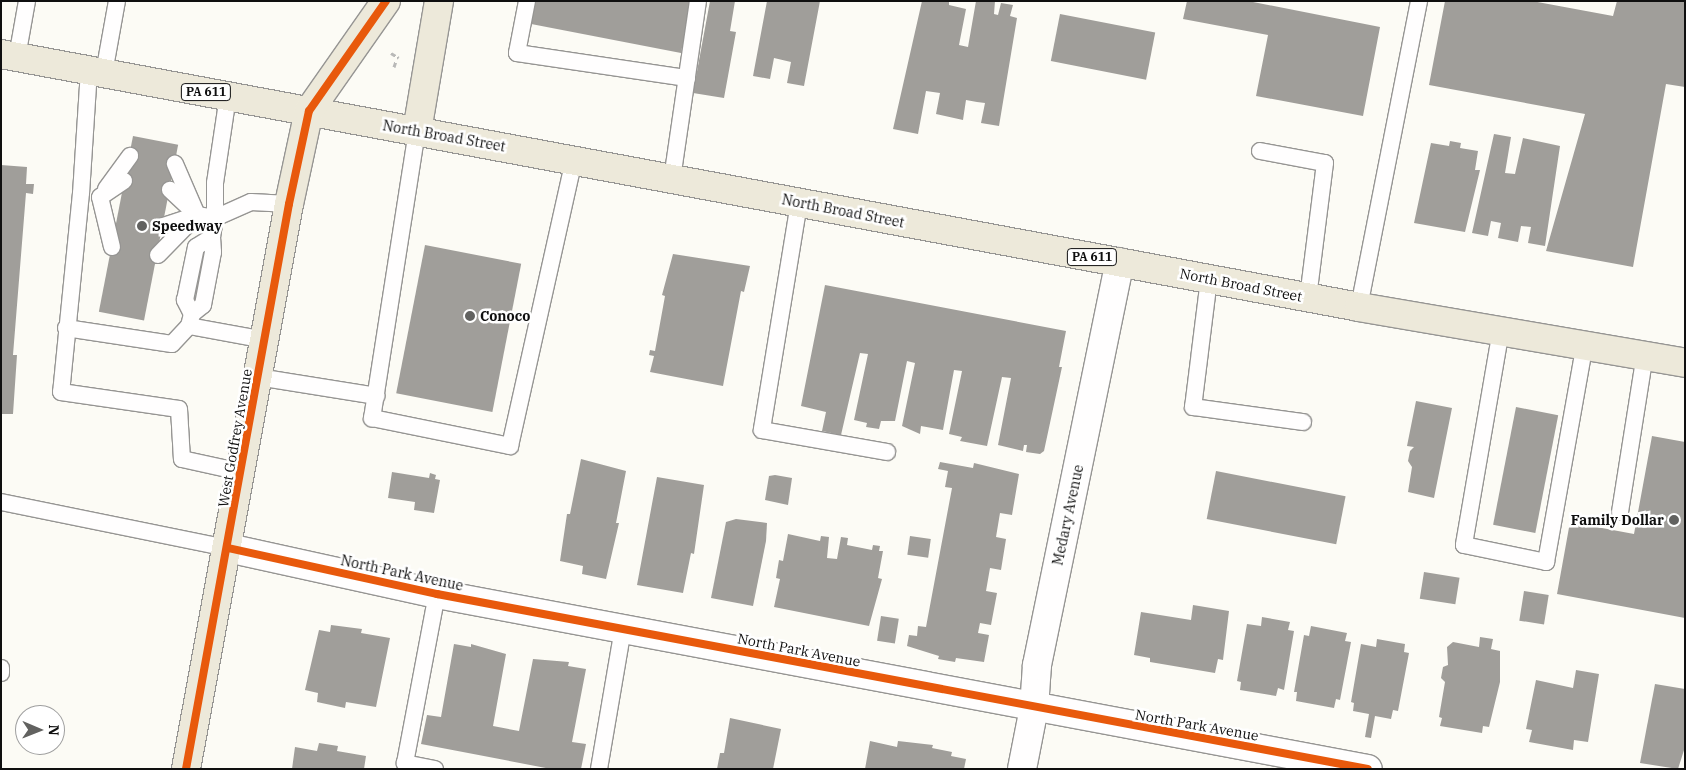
<!DOCTYPE html>
<html>
<head>
<meta charset="utf-8">
<style>
  body { margin:0 }
  #map { position:relative; width:1686px; height:770px; overflow:hidden; background:#fcfbf5; font-family:"IBM Plex Serif",serif }
  div>[style] { position:absolute }
  [style*='--x'] { left:calc(var(--x)*1px); top:calc(var(--y)*1px); width:calc(var(--w)*1px); rotate:calc(var(--a)*1deg) }
  .building>* { inset:0; background:#a09e9a; transform-origin:0 0 }
  .path>* { height:3px; margin-top:-1.5px; transform-origin:0; background:repeating-linear-gradient(90deg,#b9b9b8 0 5px,transparent 0 7.5px) }
  .roads { filter:drop-shadow(1px 0 #969593) drop-shadow(-1px 0 #969593) drop-shadow(0 1px #969593) drop-shadow(0 -1px #969593) }
  .lane>* { height:16px; margin:-8px; padding:0 8px; transform-origin:8px; border-radius:8px; background:#fffefe }
  .street>* { height:28px; margin:-14px; padding:0 14px; transform-origin:14px; border-radius:14px; background:#fffefe }
  .primary>* { height:28px; margin:-14px; padding:0 14px; transform-origin:14px; border-radius:14px; background:#ede9da }
  .cycleway>* { height:8px; margin:-4px; padding:0 4px; transform-origin:4px; border-radius:4px; background:#e8590c }
  .dots>* { width:14px; height:14px; translate:-50% -50%; box-sizing:border-box; border:2px solid #fff; border-radius:50% }
  span { translate:-50% -50%; white-space:nowrap; text-align:center; line-height:1.15; -webkit-text-stroke:5px #fff; paint-order:stroke }
  .shield-label span { padding:1px 4px; background:#fff; border:1px solid; border-radius:4px; -webkit-text-stroke-width:0 }
  .shield-label { font-size:12px; color:#0f0f0f; font-weight:700 }
  .street-label { font-size:14px; color:#0f0f0f }
  .poi-label { font-size:14px; color:#0f0f0f; font-weight:700 }
  .left { translate:0 -50%; text-align:left }
  .right { translate:-100% -50%; text-align:right }
  .frame { position:absolute; inset:0; border:2px solid #0f0f0f; pointer-events:none }
  .north { position:absolute; left:15px; top:705px; width:50px; height:50px; box-sizing:border-box; background:#fff; border:1px solid #9f9f9f; border-radius:50%; rotate:91deg; font-size:14px; font-weight:700; line-height:20px; text-align:center; color:#0f0f0f }
  .north::after { content:''; display:block; margin:auto; width:18px; height:22px; background:#626260; clip-path:polygon(50% 0,100% 100%,50% 72%,0 100%) }
</style>
</head>
<body>
<div id="map">
  <div class="building">
    <div style="clip-path:polygon(530px 1px,691px 1px,681px 53px,526px 23px)"></div>
    <div style="clip-path:polygon(710px 1px,735px 1px,730px 31px,736px 32px,724px 98px,693px 93px)"></div>
    <div style="clip-path:polygon(767px 1px,820px 1px,804px 86px,787px 83px,791px 62px,774px 58px,770px 79px,753px 76px)"></div>
    <div style="clip-path:polygon(922px 1px,949px 1px,949px 5px,966px 9px,959px 45px,968px 47px,976px 1px,995px 1px,994px 14px,998px 15px,1001px 3px,1013px 5px,1010px 16px,1017px 18px,999px 126px,981px 123px,985px 103px,977px 102px,966px 100px,963px 120px,936px 114px,940px 93px,926px 91px,918px 134px,893px 129px)"></div>
    <div style="clip-path:polygon(1187px 1px,1248px 1px,1380px 27px,1363px 116px,1256px 96px,1268px 35px,1183px 19px)"></div>
    <div style="clip-path:polygon(1445px 1px,1532px 1px,1613px 16px,1617px 1px,1685px 1px,1685px 87px,1666px 84px,1633px 267px,1546px 251px,1585px 114px,1429px 85px)"></div>
    <div style="left:1060px;top:14px;width:97px;height:48px;rotate:11deg"></div>
    <div style="clip-path:polygon(1494px 134px,1511px 137px,1505px 173px,1515px 174px,1523px 138px,1560px 146px,1545px 246px,1528px 243px,1531px 227px,1521px 226px,1518px 242px,1498px 238px,1501px 223px,1491px 221px,1488px 236px,1472px 233px)"></div>
    <div style="left:133px;top:136px;width:46px;height:179px;rotate:11deg"></div>
    <div style="clip-path:polygon(1450px 141px,1461px 143px,1460px 148px,1478px 151px,1475px 170px,1480px 170px,1465px 232px,1414px 223px,1431px 143px,1449px 146px)"></div>
    <div style="clip-path:polygon(1px 165px,27px 167px,26px 184px,34px 184px,33px 194px,26px 193px,13px 355px,17px 355px,13px 414px,1px 414px)"></div>
    <div style="left:425px;top:245px;width:98px;height:151px;rotate:11deg"></div>
    <div style="clip-path:polygon(673px 254px,750px 266px,744px 292px,741px 291px,723px 386px,650px 372px,654px 356px,649px 355px,650px 350px,655px 351px,665px 296px,662px 295px)"></div>
    <div style="clip-path:polygon(825px 285px,1066px 331px,1059px 367px,1062px 367px,1044px 451px,1040px 454px,1026px 452px,1027px 445px,1024px 445px,1023px 451px,998px 445px,1011px 378px,1002px 377px,987px 446px,960px 441px,962px 437px,949px 434px,962px 371px,954px 370px,943px 430px,921px 426px,920px 434px,902px 426px,915px 363px,907px 361px,895px 421px,881px 421px,879px 429px,866px 427px,867px 423px,854px 420px,868px 354px,860px 353px,841px 435px,822px 431px,826px 412px,801px 406px)"></div>
    <div style="clip-path:polygon(1416px 401px,1452px 408px,1434px 498px,1408px 492px,1412px 467px,1408px 461px,1410px 451px,1414px 447px,1407px 446px)"></div>
    <div style="left:1516px;top:407px;width:43px;height:120px;rotate:11deg"></div>
    <div style="clip-path:polygon(1652px 436px,1685px 442px,1685px 618px,1557px 594px,1570px 522px,1634px 534px)"></div>
    <div style="clip-path:polygon(581px 459px,626px 471px,616px 523px,619px 523px,606px 579px,582px 574px,583px 566px,560px 561px,567px 514px,570px 514px)"></div>
    <div style="clip-path:polygon(940px 462px,973px 468px,974px 463px,1019px 474px,1012px 515px,1000px 513px,996px 537px,1006px 539px,1001px 570px,990px 568px,986px 591px,997px 593px,991px 625px,980px 623px,978px 633px,989px 635px,984px 662px,956px 658px,955px 662px,938px 659px,939px 656px,907px 646px,909px 635px,917px 636px,918px 626px,926px 627px,952px 488px,945px 487px,948px 471px,938px 469px)"></div>
    <div style="left:1216px;top:471px;width:132px;height:49px;rotate:11deg"></div>
    <div style="clip-path:polygon(392px 472px,429px 478px,430px 473px,436px 475px,435px 479px,440px 480px,434px 513px,414px 510px,415px 502px,388px 498px)"></div>
    <div style="clip-path:polygon(775px 475px,792px 478px,788px 505px,765px 500px,769px 476px)"></div>
    <div style="clip-path:polygon(657px 477px,704px 485px,694px 554px,691px 553px,683px 593px,637px 585px)"></div>
    <div style="clip-path:polygon(736px 519px,767px 523px,766px 541px,753px 606px,711px 598px,726px 522px)"></div>
    <div style="clip-path:polygon(788px 534px,820px 541px,821px 536px,829px 537px,827px 558px,837px 559px,841px 537px,848px 538px,847px 545px,872px 550px,873px 545px,880px 546px,879px 551px,883px 551px,878px 578px,882px 579px,869px 626px,774px 607px,780px 579px,776px 578px,779px 560px,783px 561px)"></div>
    <div style="left:910px;top:536px;width:21px;height:19px;rotate:8deg"></div>
    <div style="left:1424px;top:572px;width:36px;height:27px;rotate:9deg"></div>
    <div style="left:1524px;top:591px;width:25px;height:30px;rotate:9deg"></div>
    <div style="clip-path:polygon(1193px 605px,1229px 611px,1223px 660px,1218px 659px,1215px 673px,1150px 662px,1150px 658px,1134px 655px,1141px 612px,1191px 620px)"></div>
    <div style="left:881px;top:616px;width:18px;height:25px;rotate:9deg"></div>
    <div style="clip-path:polygon(1262px 617px,1290px 622px,1288px 630px,1294px 631px,1284px 690px,1278px 688px,1276px 696px,1240px 690px,1241px 682px,1237px 681px,1247px 624px,1261px 626px)"></div>
    <div style="clip-path:polygon(331px 625px,362px 629px,361px 633px,390px 638px,376px 707px,346px 702px,345px 708px,317px 702px,318px 693px,305px 690px,319px 630px,330px 632px)"></div>
    <div style="clip-path:polygon(1311px 626px,1347px 633px,1345px 641px,1351px 642px,1340px 700px,1336px 699px,1334px 708px,1296px 701px,1297px 692px,1294px 692px,1304px 635px,1309px 636px)"></div>
    <div style="clip-path:polygon(1480px 637px,1493px 639px,1491px 649px,1500px 651px,1500px 682px,1489px 727px,1483px 726px,1482px 733px,1440px 726px,1442px 718px,1439px 717px,1445px 682px,1441px 678px,1443px 667px,1448px 665px,1447px 647px,1453px 642px,1479px 647px)"></div>
    <div style="clip-path:polygon(1377px 639px,1405px 644px,1404px 652px,1409px 653px,1398px 711px,1393px 710px,1391px 719px,1375px 716px,1371px 738px,1365px 737px,1369px 714px,1353px 711px,1354px 703px,1351px 702px,1361px 644px,1376px 647px)"></div>
    <div style="clip-path:polygon(454px 644px,471px 647px,471px 644px,506px 654px,493px 726px,519px 731px,533px 659px,569px 662px,568px 666px,586px 669px,572px 742px,586px 744px,581px 769px,551px 769px,421px 744px,427px 715px,441px 717px)"></div>
    <div style="clip-path:polygon(1576px 670px,1599px 674px,1588px 742px,1574px 740px,1573px 750px,1529px 742px,1532px 730px,1526px 729px,1536px 680px,1573px 688px)"></div>
    <div style="clip-path:polygon(1655px 684px,1685px 689px,1685px 747px,1678px 769px,1640px 763px)"></div>
    <div style="clip-path:polygon(730px 718px,781px 729px,773px 769px,717px 769px,720px 753px,724px 753px)"></div>
    <div style="clip-path:polygon(870px 741px,897px 747px,898px 741px,933px 745px,932px 748px,952px 752px,951px 756px,966px 759px,964px 769px,865px 769px)"></div>
    <div style="clip-path:polygon(319px 743px,338px 746px,337px 751px,366px 756px,364px 769px,292px 769px,295px 747px,317px 751px)"></div>
  </div>
  <div class="path">
    <div style="--x:391;--y:53;--w:9;--a:32"></div>
    <div style="--x:394;--y:67;--w:6;--a:-72"></div>
  </div>
  <div class="roads">
    <div class="lane">
      <div style="--x:527;--y:1;--w:53;--a:100.9"></div>
      <div style="--x:517;--y:53;--w:172;--a:8.4"></div>
      <div style="--x:17;--y:57;--w:57;--a:-79.9"></div>
      <div style="--x:89;--y:70;--w:123;--a:93.7"></div>
      <div style="--x:81;--y:193;--w:200;--a:95.7"></div>
      <div style="--x:61;--y:392;--w:119;--a:8.2"></div>
      <div style="--x:179;--y:409;--w:50;--a:86.6"></div>
      <div style="--x:182;--y:459;--w:60;--a:12.4"></div>
      <div style="--x:104;--y:73;--w:73;--a:-79.8"></div>
      <div style="--x:417;--y:131;--w:291;--a:98.9"></div>
      <div style="--x:372;--y:418;--w:141;--a:11.5"></div>
      <div style="--x:510;--y:446;--w:293;--a:-77.4"></div>
      <div style="--x:1260;--y:151;--w:66;--a:10.5"></div>
      <div style="--x:1325;--y:163;--w:136;--a:97.2"></div>
      <div style="--x:672;--y:179;--w:180;--a:-81.7"></div>
      <div style="--x:106;--y:189;--w:41;--a:-54"></div>
      <div style="--x:799;--y:203;--w:230;--a:99.3"></div>
      <div style="--x:762;--y:430;--w:127;--a:10"></div>
      <div style="--x:197;--y:215;--w:18;--a:9"></div>
      <div style="--x:215;--y:218;--w:35;--a:-90"></div>
      <div style="--x:215;--y:183;--w:88;--a:-81.5"></div>
      <div style="--x:163;--y:226;--w:36;--a:-18"></div>
      <div style="--x:197;--y:215;--w:37;--a:-137"></div>
      <div style="--x:212;--y:237;--w:15;--a:86"></div>
      <div style="--x:213;--y:252;--w:54;--a:100.7"></div>
      <div style="--x:203;--y:305;--w:14;--a:141"></div>
      <div style="--x:192;--y:314;--w:16;--a:-117"></div>
      <div style="--x:185;--y:300;--w:54;--a:-78.3"></div>
      <div style="--x:196;--y:247;--w:19;--a:-32"></div>
      <div style="--x:212;--y:237;--w:19;--a:-81"></div>
      <div style="--x:215;--y:218;--w:39;--a:-24"></div>
      <div style="--x:251;--y:202;--w:38;--a:3"></div>
      <div style="--x:112;--y:247;--w:51;--a:-103.5"></div>
      <div style="--x:100;--y:197;--w:29;--a:-34"></div>
      <div style="--x:158;--y:255;--w:56;--a:-45.7"></div>
      <div style="--x:197;--y:215;--w:56;--a:-113.3"></div>
      <div style="--x:1209;--y:279;--w:129;--a:97.1"></div>
      <div style="--x:1193;--y:407;--w:111;--a:7.8"></div>
      <div style="--x:1359;--y:307;--w:312;--a:-78.9"></div>
      <div style="--x:189;--y:326;--w:77;--a:10.4"></div>
      <div style="--x:66;--y:328;--w:107;--a:8.6"></div>
      <div style="--x:172;--y:344;--w:25;--a:-47"></div>
      <div style="--x:189;--y:326;--w:12;--a:-76"></div>
      <div style="--x:1501;--y:330;--w:218;--a:99.8"></div>
      <div style="--x:1464;--y:545;--w:84;--a:11.7"></div>
      <div style="--x:1546;--y:562;--w:221;--a:-79.9"></div>
      <div style="--x:258;--y:377;--w:120;--a:9.1"></div>
      <div style="--x:1;--y:502;--w:232;--a:11.5"></div>
      <div style="--x:1620;--y:512;--w:159;--a:-81"></div>
      <div style="--x:1;--y:668;--w:5;--a:90"></div>
      <div style="--x:435;--y:769;--w:31;--a:-169"></div>
      <div style="--x:405;--y:763;--w:172;--a:-79.3"></div>
      <div style="--x:599;--y:769;--w:142;--a:-80.3"></div>
    </div>
    <div class="street">
      <div style="--x:228;--y:548;--w:214;--a:12.4"></div>
      <div style="--x:437;--y:594;--w:947;--a:10.65"></div>
      <div style="--x:1022;--y:769;--w:62;--a:-78.9"></div>
      <div style="--x:1034;--y:708;--w:43;--a:-86"></div>
      <div style="--x:1037;--y:665;--w:411;--a:-78.4"></div>
    </div>
    <div class="primary">
      <div style="--x:1;--y:54;--w:1381;--a:10.55"></div>
      <div style="--x:1359;--y:307;--w:331;--a:9.7"></div>
      <div style="--x:417;--y:131;--w:132;--a:-80.4"></div>
      <div style="--x:186;--y:769;--w:574;--a:-79.67"></div>
      <div style="--x:289;--y:204;--w:95;--a:-77.9"></div>
      <div style="--x:309;--y:111;--w:134;--a:-55"></div>
    </div>
  </div>
  <div class="cycleway">
    <div style="--x:228;--y:548;--w:214;--a:12.4"></div>
    <div style="--x:437;--y:594;--w:947;--a:10.65"></div>
    <div style="--x:186;--y:769;--w:574;--a:-79.67"></div>
    <div style="--x:289;--y:204;--w:95;--a:-77.9"></div>
    <div style="--x:309;--y:111;--w:134;--a:-55"></div>
  </div>
  <div class="dots">
    <div style="left:142px;top:226px;background:#626260"></div>
    <div style="left:470px;top:316px;background:#626260"></div>
    <div style="left:1674px;top:520px;background:#626260"></div>
  </div>
  <div class="shield-label">
    <span style="left:206px;top:92px">PA 611</span>
    <span style="left:1092px;top:257px">PA 611</span>
  </div>
  <div class="street-label">
    <span style="left:444px;top:136px;rotate:10deg">North Broad Street</span>
    <span style="left:843px;top:211px;rotate:11deg">North Broad Street</span>
    <span style="left:1241px;top:285px;rotate:11deg">North Broad Street</span>
    <span style="left:235px;top:438px;rotate:-80deg">West Godfrey Avenue</span>
    <span style="left:1068px;top:515px;rotate:-78deg">Medary Avenue</span>
    <span style="left:402px;top:573px;rotate:12deg">North Park Avenue</span>
    <span style="left:799px;top:650px;rotate:11deg">North Park Avenue</span>
    <span style="left:1197px;top:725px;rotate:10deg">North Park Avenue</span>
  </div>
  <div class="poi-label">
    <span class="left" style="left:152px;top:226px">Speedway</span>
    <span class="left" style="left:480px;top:316px">Conoco</span>
    <span class="right" style="left:1664px;top:520px">Family Dollar</span>
  </div>
  <div class="frame"></div>
  <div class="north">N</div>
</div>
</body>
</html>
